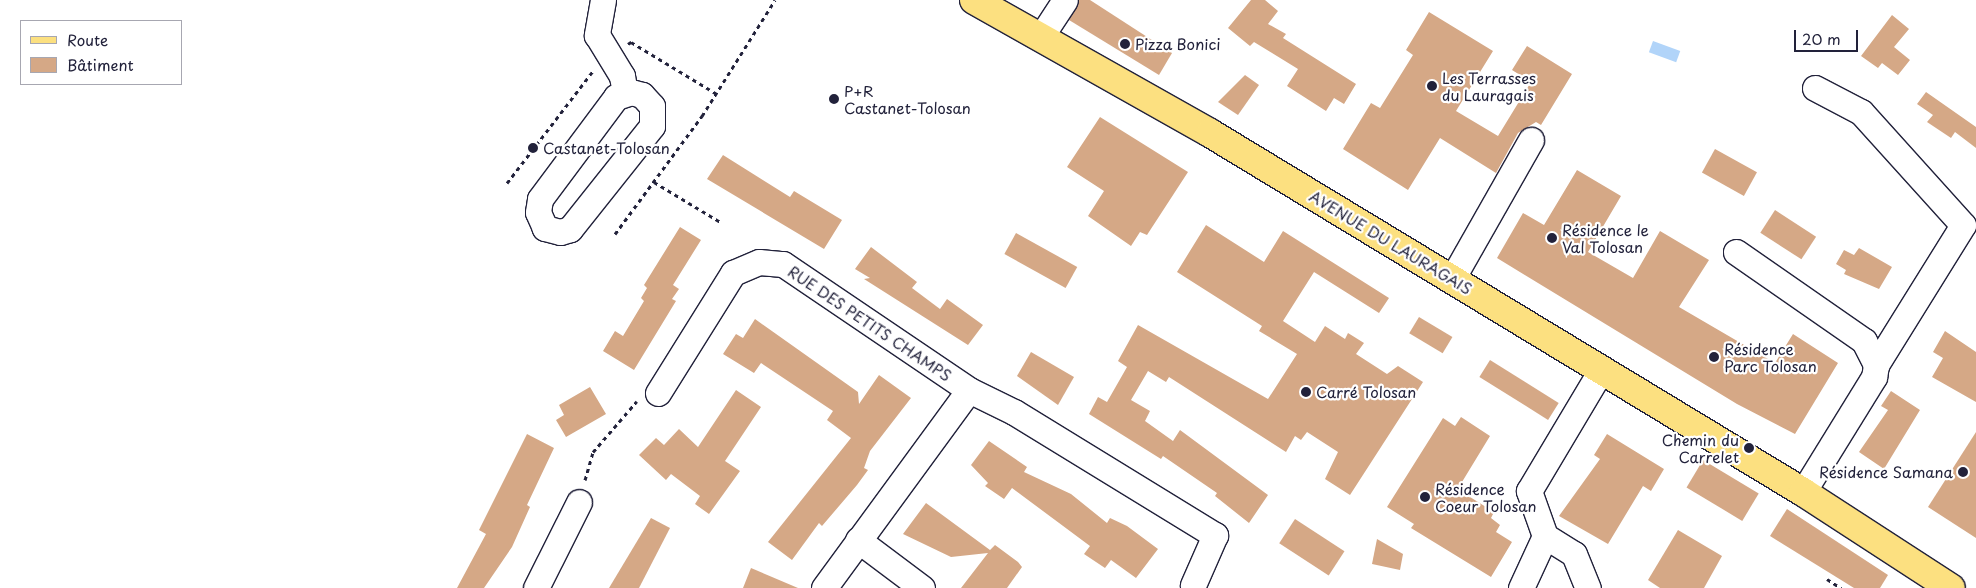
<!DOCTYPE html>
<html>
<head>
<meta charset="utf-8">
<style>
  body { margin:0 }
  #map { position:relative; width:1976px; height:588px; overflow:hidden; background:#fff; font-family:"Playpen Sans",sans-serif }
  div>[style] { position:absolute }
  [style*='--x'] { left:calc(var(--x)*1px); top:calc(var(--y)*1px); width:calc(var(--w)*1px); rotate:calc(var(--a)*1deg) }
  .water>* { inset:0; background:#b1d4f9; transform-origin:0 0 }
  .building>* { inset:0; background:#d5a886; transform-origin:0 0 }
  .path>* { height:3px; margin-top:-1.5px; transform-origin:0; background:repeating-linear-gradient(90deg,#22223b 0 4px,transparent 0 8px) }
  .roads { filter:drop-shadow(1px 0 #22223b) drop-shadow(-1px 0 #22223b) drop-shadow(0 1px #22223b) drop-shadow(0 -1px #22223b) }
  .minor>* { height:25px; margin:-12.5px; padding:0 12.5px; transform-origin:12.5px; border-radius:12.5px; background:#fff }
  .major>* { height:28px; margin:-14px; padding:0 14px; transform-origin:14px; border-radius:14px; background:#fce080 }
  .dots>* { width:14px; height:14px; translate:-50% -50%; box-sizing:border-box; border:2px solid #fff; border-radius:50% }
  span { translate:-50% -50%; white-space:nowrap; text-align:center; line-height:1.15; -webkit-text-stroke:4.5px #fff; paint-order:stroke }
  .poi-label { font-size:15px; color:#22223b }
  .left { translate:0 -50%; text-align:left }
  .right { translate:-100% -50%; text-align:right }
  .street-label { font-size:15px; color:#22223b }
  .legend { position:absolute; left:20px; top:20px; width:162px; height:65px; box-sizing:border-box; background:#fff; border:1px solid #a7a7b1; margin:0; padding:6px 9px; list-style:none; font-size:15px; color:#22223b }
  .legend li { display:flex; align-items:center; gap:10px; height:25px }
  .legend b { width:25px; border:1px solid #a7a7b1 }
  .scale { position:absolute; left:1794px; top:30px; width:64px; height:22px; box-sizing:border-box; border:2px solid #22223b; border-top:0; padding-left:6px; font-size:15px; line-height:18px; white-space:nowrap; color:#22223b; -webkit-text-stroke:4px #fff; paint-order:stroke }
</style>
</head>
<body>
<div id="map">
  <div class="water">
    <div style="left:1653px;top:41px;width:29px;height:12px;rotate:20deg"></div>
  </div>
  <div class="building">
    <div style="clip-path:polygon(1079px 0,1090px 0,1172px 53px,1159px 75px,1069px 20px)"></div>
    <div style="clip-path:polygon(1251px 0,1265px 0,1278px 11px,1268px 24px,1286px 34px,1283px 38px,1356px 84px,1344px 104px,1334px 98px,1326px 111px,1287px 86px,1298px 69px,1254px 42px,1250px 46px,1228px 28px)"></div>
    <div style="clip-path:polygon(1429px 12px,1493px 51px,1456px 111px,1498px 136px,1531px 82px,1512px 70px,1527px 46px,1572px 74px,1541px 125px,1536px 122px,1518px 133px,1496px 173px,1440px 138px,1408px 190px,1343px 149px,1371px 103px,1380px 108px,1413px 55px,1406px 50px)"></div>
    <div style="clip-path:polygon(1892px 15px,1909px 29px,1894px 47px,1910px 60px,1898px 75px,1882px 63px,1878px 68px,1861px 56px)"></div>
    <div style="clip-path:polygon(1245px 75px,1259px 85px,1238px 115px,1218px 102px)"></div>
    <div style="clip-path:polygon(1926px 92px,1976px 127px,1976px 148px,1955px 132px,1951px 138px,1927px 122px,1933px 115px,1917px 104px)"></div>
    <div style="clip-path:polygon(1100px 117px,1188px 172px,1147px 235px,1140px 232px,1131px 246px,1088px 216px,1104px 191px,1067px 167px)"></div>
    <div style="left:1715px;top:149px;width:48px;height:27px;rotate:29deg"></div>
    <div style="clip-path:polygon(723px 155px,790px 197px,794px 191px,842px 220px,824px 249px,707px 179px)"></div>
    <div style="clip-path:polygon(1577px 170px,1621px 196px,1588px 252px,1633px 278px,1660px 231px,1709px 260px,1679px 307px,1775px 363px,1793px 334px,1838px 363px,1795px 434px,1737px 404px,1497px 258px,1523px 213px,1544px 225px)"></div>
    <div style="left:1775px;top:210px;width:49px;height:27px;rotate:33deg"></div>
    <div style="clip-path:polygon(1206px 225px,1264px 262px,1283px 231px,1389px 298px,1379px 313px,1314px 272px,1283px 321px,1315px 342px,1325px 326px,1345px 339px,1348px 333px,1364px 343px,1356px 354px,1387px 374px,1398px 366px,1423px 382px,1350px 495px,1325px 479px,1338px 452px,1307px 432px,1301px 440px,1295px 436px,1286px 452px,1169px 377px,1166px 382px,1148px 371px,1131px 400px,1150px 411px,1145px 421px,1173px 441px,1180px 430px,1268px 495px,1249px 523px,1215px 496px,1217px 493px,1163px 456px,1161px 459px,1089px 414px,1098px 397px,1107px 402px,1127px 367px,1118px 361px,1138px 325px,1268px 399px,1297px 354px,1259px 331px,1262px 326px,1177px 272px)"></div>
    <div style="clip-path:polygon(680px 227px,701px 240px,673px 285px,679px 289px,672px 299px,676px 301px,634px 370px,603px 351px,615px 331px,623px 336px,644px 301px,641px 298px,647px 288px,644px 285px)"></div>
    <div style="left:1016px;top:233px;width:70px;height:24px;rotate:29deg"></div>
    <div style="clip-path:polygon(871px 247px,917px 282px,912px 288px,940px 309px,947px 299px,983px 325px,968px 345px,864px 279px,870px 278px,855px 269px)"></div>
    <div style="clip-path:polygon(1859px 248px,1892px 267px,1879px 289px,1844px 274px,1846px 270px,1836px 264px,1844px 250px,1854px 255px)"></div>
    <div style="left:1419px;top:317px;width:39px;height:19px;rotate:31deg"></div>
    <div style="clip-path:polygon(755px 319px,858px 392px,859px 404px,879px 375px,911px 398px,870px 451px,864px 468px,868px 470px,857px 485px,822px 526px,819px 523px,792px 560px,768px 542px,851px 438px,827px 420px,833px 411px,761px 363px,754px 373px,723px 354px,736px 334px,743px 338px)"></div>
    <div style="clip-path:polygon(1945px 331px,1976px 352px,1976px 402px,1932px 377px,1943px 358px,1933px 352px)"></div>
    <div style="clip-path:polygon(1031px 352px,1074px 377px,1058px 405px,1017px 376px)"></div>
    <div style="left:1490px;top:360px;width:81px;height:20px;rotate:32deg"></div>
    <div style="clip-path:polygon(590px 387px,606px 414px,566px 437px,556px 420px,564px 415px,559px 405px)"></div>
    <div style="clip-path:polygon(736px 390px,761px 407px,725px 461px,740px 471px,709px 514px,695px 504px,700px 496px,671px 474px,666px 480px,639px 455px,656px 438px,664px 445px,679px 429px,698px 447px)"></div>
    <div style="clip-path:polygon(1891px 391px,1920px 410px,1884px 469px,1859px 452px,1888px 410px,1881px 406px)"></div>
    <div style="clip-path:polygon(1461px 417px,1490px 436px,1462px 482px,1470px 497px,1494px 512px,1491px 518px,1500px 525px,1496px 532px,1512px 542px,1491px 577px,1411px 528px,1414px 524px,1387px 507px,1443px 418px,1455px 426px)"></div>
    <div style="clip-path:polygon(1976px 432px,1976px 538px,1928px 507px)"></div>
    <div style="clip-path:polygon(527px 434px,554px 448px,527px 505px,530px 507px,512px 547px,484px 588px,457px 588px,486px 534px,479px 530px)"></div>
    <div style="clip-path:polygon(1607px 434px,1664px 469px,1651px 491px,1643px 486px,1608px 544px,1559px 516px,1600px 459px,1594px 455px)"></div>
    <div style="clip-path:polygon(989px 441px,1027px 467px,1024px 472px,1071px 494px,1107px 523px,1110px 518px,1127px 526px,1158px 549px,1136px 578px,1111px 560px,1105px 568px,1084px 554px,1090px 546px,1012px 488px,1004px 499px,985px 486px,988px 483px,971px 465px)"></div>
    <div style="left:1703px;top:460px;width:65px;height:32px;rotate:31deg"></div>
    <div style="clip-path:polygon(926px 503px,990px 550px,995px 545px,1018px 562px,1022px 567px,1007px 588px,961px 588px,988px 553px,951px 557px,903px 534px)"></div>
    <div style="clip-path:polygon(1787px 509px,1888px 575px,1880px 588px,1854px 588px,1770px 536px)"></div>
    <div style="clip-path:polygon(651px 518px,670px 528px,639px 588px,609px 588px)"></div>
    <div style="left:1295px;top:519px;width:59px;height:29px;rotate:33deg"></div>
    <div style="clip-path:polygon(1678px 530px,1722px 556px,1704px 588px,1660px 588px,1648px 580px)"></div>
    <div style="clip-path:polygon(1377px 539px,1403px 554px,1400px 570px,1372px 564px)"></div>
    <div style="clip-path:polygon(751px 568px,798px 588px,743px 588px)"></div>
  </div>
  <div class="path">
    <div style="--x:628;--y:44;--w:4;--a:-34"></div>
    <div style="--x:631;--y:42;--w:100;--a:31.2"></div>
    <div style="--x:654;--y:182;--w:79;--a:31.1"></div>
    <div style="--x:507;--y:183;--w:141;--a:-52.5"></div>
    <div style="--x:615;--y:234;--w:147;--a:-53.6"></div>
    <div style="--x:702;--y:116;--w:137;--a:-57.8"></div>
    <div style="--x:585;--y:480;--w:29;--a:-74"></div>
    <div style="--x:593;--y:452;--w:67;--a:-49.2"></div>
    <div style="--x:1827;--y:579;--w:17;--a:33"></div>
  </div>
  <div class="roads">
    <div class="minor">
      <div style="--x:603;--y:0;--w:36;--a:100"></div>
      <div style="--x:597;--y:35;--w:48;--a:58.6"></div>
      <div style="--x:622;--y:76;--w:17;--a:80"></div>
      <div style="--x:1040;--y:38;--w:45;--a:-56.7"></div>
      <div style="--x:1815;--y:88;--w:52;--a:27.6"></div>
      <div style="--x:1861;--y:112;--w:152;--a:47.9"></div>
      <div style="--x:1963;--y:225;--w:165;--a:121.9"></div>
      <div style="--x:631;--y:92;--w:11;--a:15"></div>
      <div style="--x:642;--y:95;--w:15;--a:48"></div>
      <div style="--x:652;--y:106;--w:20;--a:90"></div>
      <div style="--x:652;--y:126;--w:132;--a:128.5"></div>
      <div style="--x:570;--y:229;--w:10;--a:163"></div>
      <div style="--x:560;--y:232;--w:16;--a:-165"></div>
      <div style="--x:545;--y:228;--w:17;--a:-114"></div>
      <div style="--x:538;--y:212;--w:13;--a:-81"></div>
      <div style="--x:540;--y:199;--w:127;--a:-53.3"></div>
      <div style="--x:616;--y:97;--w:16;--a:-18"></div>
      <div style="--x:1736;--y:252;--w:156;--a:34.8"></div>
      <div style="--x:1864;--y:341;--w:27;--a:63"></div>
      <div style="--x:1876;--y:365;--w:12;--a:99"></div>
      <div style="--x:1874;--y:377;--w:135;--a:121.7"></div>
      <div style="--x:1452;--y:279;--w:160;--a:-60.4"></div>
      <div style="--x:658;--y:393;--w:142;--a:-58"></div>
      <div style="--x:733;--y:273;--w:28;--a:-23"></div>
      <div style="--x:759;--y:262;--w:24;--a:5"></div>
      <div style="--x:783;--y:264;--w:225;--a:34.1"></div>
      <div style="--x:969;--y:390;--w:50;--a:26.1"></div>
      <div style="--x:1014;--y:412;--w:236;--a:31.5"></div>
      <div style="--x:1215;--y:535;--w:55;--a:113.7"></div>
      <div style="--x:1545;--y:536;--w:34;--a:32"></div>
      <div style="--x:1574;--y:554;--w:37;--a:68"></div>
      <div style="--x:858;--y:540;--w:80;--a:36.9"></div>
      <div style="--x:536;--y:588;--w:96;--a:-63.4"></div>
      <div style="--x:824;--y:588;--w:245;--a:-53.8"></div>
      <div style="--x:1521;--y:588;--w:57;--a:-65.2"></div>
      <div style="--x:1545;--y:536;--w:48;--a:-109.6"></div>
      <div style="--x:1529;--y:491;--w:141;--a:-59.2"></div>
    </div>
    <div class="major">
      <div style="--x:974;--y:0;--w:271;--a:29.4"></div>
      <div style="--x:1210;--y:133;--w:693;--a:31.19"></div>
      <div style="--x:1803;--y:492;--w:176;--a:33"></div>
    </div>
  </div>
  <div class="dots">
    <div style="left:1125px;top:44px;background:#22223b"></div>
    <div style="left:1432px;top:86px;background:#22223b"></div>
    <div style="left:834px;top:99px;background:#22223b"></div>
    <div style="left:533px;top:148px;background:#22223b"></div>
    <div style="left:1552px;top:238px;background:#22223b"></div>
    <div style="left:1714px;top:357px;background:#22223b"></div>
    <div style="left:1306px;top:392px;background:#22223b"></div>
    <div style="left:1749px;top:448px;background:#22223b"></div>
    <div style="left:1963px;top:472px;background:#22223b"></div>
    <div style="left:1425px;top:497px;background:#22223b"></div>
  </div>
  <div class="poi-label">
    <span class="left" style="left:1135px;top:44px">Pizza Bonici</span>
    <span class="left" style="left:1442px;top:86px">Les Terrasses<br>du Lauragais</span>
    <span class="left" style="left:844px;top:99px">P+R<br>Castanet-Tolosan</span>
    <span class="left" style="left:543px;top:148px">Castanet-Tolosan</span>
    <span class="left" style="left:1562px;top:238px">Résidence le<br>Val Tolosan</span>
    <span class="left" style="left:1724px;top:357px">Résidence<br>Parc Tolosan</span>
    <span class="left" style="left:1316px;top:392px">Carré Tolosan</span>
    <span class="right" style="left:1739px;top:448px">Chemin du<br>Carrelet</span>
    <span class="right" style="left:1953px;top:472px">Résidence Samana</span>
    <span class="left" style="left:1435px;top:497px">Résidence<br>Coeur Tolosan</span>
  </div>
  <div class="street-label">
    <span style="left:1391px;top:242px;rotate:31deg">AVENUE DU LAURAGAIS</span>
    <span style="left:870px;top:323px;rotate:34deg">RUE DES PETITS CHAMPS</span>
  </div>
  <ul class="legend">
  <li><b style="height:6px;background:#fce080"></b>Route</li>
  <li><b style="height:14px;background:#d5a886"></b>Bâtiment</li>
  </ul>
  <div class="scale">20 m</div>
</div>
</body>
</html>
